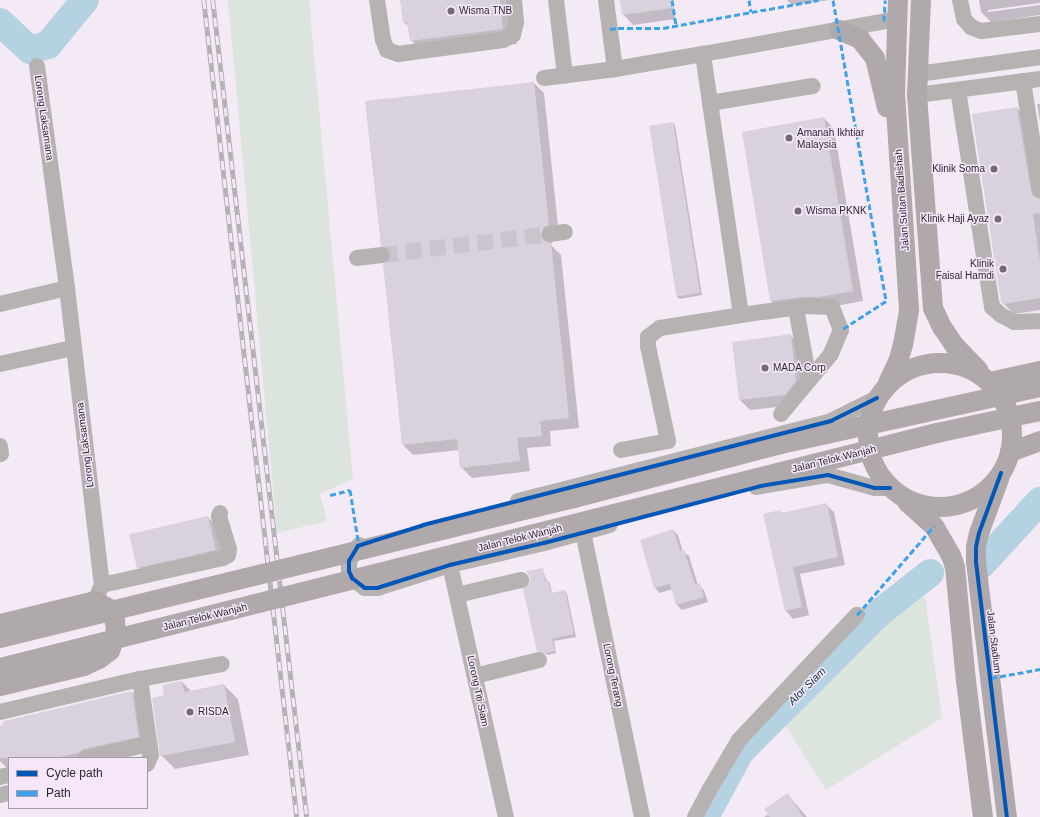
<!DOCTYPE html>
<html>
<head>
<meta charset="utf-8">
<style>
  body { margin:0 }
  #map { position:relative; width:1040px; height:817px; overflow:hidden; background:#f3eaf6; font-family:Helvetica,sans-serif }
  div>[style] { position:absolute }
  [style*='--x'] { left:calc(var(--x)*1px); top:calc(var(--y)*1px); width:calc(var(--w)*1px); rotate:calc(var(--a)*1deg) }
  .green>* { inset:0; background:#dbe4dd }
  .shadow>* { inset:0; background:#0003 }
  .river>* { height:28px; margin:-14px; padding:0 14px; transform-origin:14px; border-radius:14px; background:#b5d2e2 }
  .building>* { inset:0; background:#d9d2de; transform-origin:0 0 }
  .minor-tunnel>* { height:16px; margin-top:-8px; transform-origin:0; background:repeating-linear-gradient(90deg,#cbc3ce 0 16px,transparent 0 24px) }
  .minor>* { height:16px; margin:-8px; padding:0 8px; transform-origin:8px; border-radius:8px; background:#b6b2b2 }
  .major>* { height:20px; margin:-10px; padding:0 10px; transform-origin:10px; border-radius:10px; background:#afa9ab }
  .major>.ring { margin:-10px; padding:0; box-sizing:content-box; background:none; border:20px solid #afa9ab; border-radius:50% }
  .rail>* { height:4.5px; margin-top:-2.25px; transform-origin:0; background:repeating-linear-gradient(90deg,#f5e6fa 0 9px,#b2aeb2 0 18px); box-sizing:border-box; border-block:1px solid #b2aeb2 }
  .major-bridge>* { height:20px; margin:-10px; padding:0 10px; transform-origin:10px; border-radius:10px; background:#afa9ab }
  .quiet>* { height:3px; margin-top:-1.5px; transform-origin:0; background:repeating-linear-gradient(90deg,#3ea2eb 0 6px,transparent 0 9px) }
  .cycleway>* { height:4px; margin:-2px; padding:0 2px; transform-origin:2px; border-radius:2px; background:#0057b8 }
  .dots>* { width:11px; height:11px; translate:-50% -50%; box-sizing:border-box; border:2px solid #f5e6fa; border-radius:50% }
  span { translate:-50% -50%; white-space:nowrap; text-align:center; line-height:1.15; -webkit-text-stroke:3px #f5e6fa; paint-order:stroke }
  .poi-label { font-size:10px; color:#2c272e }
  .left { translate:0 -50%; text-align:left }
  .right { translate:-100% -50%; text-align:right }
  .street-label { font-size:10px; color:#2c272e }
  .water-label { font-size:11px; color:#0a3441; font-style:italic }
  .legend { position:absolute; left:8px; top:757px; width:140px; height:52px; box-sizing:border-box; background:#f5e6fa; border:1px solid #a59aa8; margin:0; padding:5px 7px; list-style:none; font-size:12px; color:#2c272e }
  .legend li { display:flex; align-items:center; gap:8px; height:20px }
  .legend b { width:20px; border:1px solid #a59aa8 }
</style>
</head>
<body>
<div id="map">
  <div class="green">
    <div style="clip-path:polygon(228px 0,309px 0,353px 479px,320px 494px,327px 521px,277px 533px)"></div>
    <div style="clip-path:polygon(925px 596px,942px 718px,826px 790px,782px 720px,864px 639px)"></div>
  </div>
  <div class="shadow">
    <div style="clip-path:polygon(401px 0,512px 0,517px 44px,426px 55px,411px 40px,409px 27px,404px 22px)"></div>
    <div style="clip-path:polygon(621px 0,673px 0,675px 19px,633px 25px,623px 14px)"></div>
    <div style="clip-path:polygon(787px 0,831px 0,792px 5px)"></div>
    <div style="clip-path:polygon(979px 0,1040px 0,1040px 3px,988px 10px,988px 12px,1040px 5px,1040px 15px,991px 22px,981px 12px)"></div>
    <div style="clip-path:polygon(534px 83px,544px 93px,559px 235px,554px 237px,551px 245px,561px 255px,579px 428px,550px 431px,551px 446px,527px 448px,530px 471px,472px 478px,461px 467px,459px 450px,413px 455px,402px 444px,389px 263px,392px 255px,382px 245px)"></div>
    <div style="clip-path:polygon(1037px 104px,1040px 104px,1040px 122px)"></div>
    <div style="clip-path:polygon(1017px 108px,1027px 118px,1040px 199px,1040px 310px,1014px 314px,1002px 302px)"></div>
    <div style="clip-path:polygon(824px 118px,834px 129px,863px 301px,830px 307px,782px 311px,771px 301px)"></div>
    <div style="clip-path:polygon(673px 123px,675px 125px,702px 295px,680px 299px,677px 297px)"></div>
    <div style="clip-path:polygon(790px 335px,801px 346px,806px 391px,795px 405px,750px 410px,740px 400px,733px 343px)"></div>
    <div style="clip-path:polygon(826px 505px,834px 512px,845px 565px,800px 574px,809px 615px,793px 619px,786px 611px,780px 511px,783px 514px)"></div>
    <div style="clip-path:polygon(208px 517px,215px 525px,223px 557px,146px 575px,138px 567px,131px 535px)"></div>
    <div style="clip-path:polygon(673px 530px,678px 535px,683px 552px,689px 556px,698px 585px,704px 590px,708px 602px,682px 610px,677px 605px,673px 589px,660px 593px,655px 588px,641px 540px)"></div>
    <div style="clip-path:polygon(542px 569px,547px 581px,550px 583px,552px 594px,565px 591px,567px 594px,576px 637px,554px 641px,556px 653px,548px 655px,538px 650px)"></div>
    <div style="clip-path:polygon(182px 682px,191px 691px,224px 685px,238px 699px,249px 755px,175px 769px,161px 755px,165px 696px)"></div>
    <div style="clip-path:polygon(132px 692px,140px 699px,146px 744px,90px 758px,9px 758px,9px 770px,0 761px,0 729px)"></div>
    <div style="clip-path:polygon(787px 794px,807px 817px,764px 817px,769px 814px)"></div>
  </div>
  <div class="river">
    <div style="--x:0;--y:22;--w:41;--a:43"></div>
    <div style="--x:30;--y:50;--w:19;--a:-16"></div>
    <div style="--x:48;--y:45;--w:58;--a:-50.6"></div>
    <div style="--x:982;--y:564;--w:86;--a:-47.4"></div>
    <div style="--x:705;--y:817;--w:74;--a:-61.7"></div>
    <div style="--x:740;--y:752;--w:197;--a:-45"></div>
    <div style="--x:879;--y:613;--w:65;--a:-38.1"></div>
  </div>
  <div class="building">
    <div style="clip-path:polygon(400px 0,500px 0,503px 29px,410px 41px,407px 22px,403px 23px)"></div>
    <div style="clip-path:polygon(620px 0,672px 0,673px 8px,622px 15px)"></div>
    <div style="clip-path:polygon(534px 82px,549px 225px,544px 227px,541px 235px,543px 240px,551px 243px,569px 418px,540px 421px,542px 436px,517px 438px,520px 461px,460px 468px,457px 439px,402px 445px,383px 264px,388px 262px,391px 254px,389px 249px,381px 246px,365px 101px)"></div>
    <div style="clip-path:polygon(1017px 107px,1031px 191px,1033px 196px,1040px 199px,1040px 213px,1033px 214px,1040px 262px,1040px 298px,1003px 304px,1001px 302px,972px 114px)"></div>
    <div style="clip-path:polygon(824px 117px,853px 291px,819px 297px,804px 297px,770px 301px,742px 132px)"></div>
    <div style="left:673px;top:122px;width:173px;height:24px;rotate:81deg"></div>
    <div style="clip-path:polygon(791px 334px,796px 381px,785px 395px,739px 400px,732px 342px)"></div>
    <div style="clip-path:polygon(827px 503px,838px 557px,793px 567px,802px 607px,785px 611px,763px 514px,780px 510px,781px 513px)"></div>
    <div style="left:208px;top:516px;width:35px;height:81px;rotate:77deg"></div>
    <div style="clip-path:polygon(673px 529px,680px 551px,684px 550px,695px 585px,700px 583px,704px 597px,676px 605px,670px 584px,654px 588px,640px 540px)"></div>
    <div style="clip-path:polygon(543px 568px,545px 581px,548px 580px,551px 593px,565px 590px,574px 634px,552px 639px,555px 651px,545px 653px,537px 651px,523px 589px,530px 582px,530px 577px,526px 571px)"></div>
    <div style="clip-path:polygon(182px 681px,184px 692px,224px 684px,235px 742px,160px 756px,152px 698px,164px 695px,162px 685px)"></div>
    <div style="clip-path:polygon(132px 691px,139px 737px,84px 749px,78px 753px,55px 758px,0 758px,0 727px,4px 721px)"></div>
    <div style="clip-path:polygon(788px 793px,803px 817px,770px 817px,764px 809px)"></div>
  </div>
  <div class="minor-tunnel">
    <div style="--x:382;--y:255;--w:169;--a:-7.1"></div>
  </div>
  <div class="minor">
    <div style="--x:377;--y:0;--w:40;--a:81.5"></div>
    <div style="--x:383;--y:40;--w:11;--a:68"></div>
    <div style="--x:387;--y:50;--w:12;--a:20"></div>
    <div style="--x:398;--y:54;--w:106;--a:-7.6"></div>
    <div style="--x:503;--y:40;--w:11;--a:-27"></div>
    <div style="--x:513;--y:35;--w:13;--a:-77"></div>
    <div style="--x:516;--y:22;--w:22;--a:-95"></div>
    <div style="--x:556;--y:0;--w:76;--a:83.2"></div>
    <div style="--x:606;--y:0;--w:70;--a:82.6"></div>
    <div style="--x:960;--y:0;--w:19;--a:78"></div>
    <div style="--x:964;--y:19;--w:11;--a:49"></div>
    <div style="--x:971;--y:27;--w:11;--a:22"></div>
    <div style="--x:981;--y:31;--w:59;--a:-6.8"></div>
    <div style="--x:37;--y:66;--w:224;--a:82.3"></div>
    <div style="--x:67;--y:288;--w:299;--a:83.3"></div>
    <div style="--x:102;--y:585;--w:17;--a:114"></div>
    <div style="--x:918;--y:74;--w:123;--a:-7.9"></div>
    <div style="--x:544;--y:78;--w:72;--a:-7.2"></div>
    <div style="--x:615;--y:69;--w:89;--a:-9.7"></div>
    <div style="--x:703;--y:54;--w:197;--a:-10.2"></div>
    <div style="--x:1023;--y:81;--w:110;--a:81.1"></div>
    <div style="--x:958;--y:90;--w:220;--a:81.1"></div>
    <div style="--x:992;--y:307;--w:12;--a:42"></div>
    <div style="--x:1001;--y:315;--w:15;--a:28"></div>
    <div style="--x:1014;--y:322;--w:26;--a:-2"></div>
    <div style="--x:917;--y:95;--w:124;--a:-7.4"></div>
    <div style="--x:710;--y:103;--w:104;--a:-9.4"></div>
    <div style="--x:550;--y:234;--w:15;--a:-8"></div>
    <div style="--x:357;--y:258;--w:25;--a:-7"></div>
    <div style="--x:0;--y:304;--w:69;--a:-13.4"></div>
    <div style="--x:796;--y:308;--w:73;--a:79.8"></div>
    <div style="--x:741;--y:315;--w:65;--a:-8"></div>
    <div style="--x:805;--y:306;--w:27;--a:2"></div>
    <div style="--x:832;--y:307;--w:25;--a:69"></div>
    <div style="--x:841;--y:330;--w:26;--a:113"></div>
    <div style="--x:831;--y:354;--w:78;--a:129.8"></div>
    <div style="--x:0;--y:364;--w:75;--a:-12.4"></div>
    <div style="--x:0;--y:446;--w:8;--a:83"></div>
    <div style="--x:621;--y:450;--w:48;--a:-10.8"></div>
    <div style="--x:668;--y:441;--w:97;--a:-101.9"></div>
    <div style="--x:648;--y:346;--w:9;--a:-90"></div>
    <div style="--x:648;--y:337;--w:15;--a:-37"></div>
    <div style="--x:660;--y:328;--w:82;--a:-9.1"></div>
    <div style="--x:741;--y:315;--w:264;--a:-98.3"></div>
    <div style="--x:756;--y:487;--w:73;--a:-9.5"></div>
    <div style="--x:828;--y:475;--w:49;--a:15.5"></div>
    <div style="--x:875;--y:488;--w:15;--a:0"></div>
    <div style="--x:518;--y:501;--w:323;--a:-14.3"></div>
    <div style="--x:831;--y:421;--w:51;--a:-26.6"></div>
    <div style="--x:583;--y:532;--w:291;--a:78.3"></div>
    <div style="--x:359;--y:545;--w:19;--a:122"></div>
    <div style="--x:349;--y:561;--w:10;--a:90"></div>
    <div style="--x:349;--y:571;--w:8;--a:67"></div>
    <div style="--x:352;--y:578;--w:16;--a:38"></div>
    <div style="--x:365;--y:588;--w:12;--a:0"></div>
    <div style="--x:377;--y:588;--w:77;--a:-17.5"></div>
    <div style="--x:450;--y:565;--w:97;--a:-13.2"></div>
    <div style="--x:544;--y:543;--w:68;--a:-15.3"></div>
    <div style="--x:450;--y:565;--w:258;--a:77.5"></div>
    <div style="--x:102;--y:585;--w:124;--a:-12.6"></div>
    <div style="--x:223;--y:558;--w:6;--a:-31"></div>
    <div style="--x:228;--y:555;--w:6;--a:-81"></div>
    <div style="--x:229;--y:549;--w:34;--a:-107"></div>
    <div style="--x:219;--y:516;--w:3;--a:-72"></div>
    <div style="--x:457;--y:595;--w:66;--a:-13.2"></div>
    <div style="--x:475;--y:676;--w:66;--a:-14"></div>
    <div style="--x:140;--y:679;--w:77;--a:81.8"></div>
    <div style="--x:151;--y:755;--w:10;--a:114"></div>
    <div style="--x:0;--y:712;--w:144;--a:-13.3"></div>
    <div style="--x:140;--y:679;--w:83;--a:-10.4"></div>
    <div style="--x:86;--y:758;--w:65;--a:-12.5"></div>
    <div style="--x:0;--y:777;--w:9;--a:-13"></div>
    <div style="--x:0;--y:795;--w:9;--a:-13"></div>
    <div style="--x:695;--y:817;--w:32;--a:-62"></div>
    <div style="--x:710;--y:789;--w:57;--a:-59.4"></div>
    <div style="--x:739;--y:740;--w:172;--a:-46.7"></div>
  </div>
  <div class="major">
    <div style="--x:921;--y:0;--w:95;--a:92.4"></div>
    <div style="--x:917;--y:95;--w:214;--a:85.7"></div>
    <div style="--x:933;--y:308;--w:21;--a:65"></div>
    <div style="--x:942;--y:327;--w:22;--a:56"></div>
    <div style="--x:954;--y:345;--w:35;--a:46"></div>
    <div style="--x:839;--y:30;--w:23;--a:23"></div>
    <div style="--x:860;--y:39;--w:24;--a:52"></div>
    <div style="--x:875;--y:58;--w:51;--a:76.5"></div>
    <div class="ring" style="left:868px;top:363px;width:124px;height:124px"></div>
    <div style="--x:990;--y:382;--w:51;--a:-12.4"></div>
    <div style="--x:888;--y:383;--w:23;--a:-65"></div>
    <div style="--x:898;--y:362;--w:18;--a:-74"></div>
    <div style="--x:903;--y:345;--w:36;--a:-80"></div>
    <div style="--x:909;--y:310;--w:217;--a:-93.7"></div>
    <div style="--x:895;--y:93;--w:93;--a:-88.2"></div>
    <div style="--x:1010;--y:452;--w:32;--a:-20"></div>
    <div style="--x:999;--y:479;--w:58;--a:110.3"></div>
    <div style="--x:979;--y:533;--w:14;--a:102"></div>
    <div style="--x:976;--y:547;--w:15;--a:90"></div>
    <div style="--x:976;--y:562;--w:257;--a:83.1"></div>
    <div style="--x:907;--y:502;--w:36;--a:42"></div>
    <div style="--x:934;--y:526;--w:34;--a:60"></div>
    <div style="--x:951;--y:555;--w:13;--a:72"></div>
    <div style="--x:955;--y:567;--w:115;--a:84.5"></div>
    <div style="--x:966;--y:681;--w:137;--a:82.9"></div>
    <div style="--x:0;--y:624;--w:98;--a:-13.6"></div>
    <div style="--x:95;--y:601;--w:15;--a:28"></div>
    <div style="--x:108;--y:608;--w:15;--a:62"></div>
    <div style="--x:115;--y:621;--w:14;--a:86"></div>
    <div style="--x:116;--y:635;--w:17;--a:111"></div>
    <div style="--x:110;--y:651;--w:14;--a:144"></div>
    <div style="--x:99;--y:659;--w:17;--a:155"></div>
    <div style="--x:84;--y:666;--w:86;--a:166.6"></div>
  </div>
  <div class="rail">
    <div style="--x:204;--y:0;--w:822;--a:83.51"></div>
    <div style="--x:213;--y:0;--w:822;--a:83.44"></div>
  </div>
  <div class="major-bridge">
    <div style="--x:0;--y:638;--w:591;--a:-13.71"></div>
    <div style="--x:574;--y:498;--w:214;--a:-14.6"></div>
    <div style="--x:781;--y:444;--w:265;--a:-12.4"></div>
    <div style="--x:0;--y:668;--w:966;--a:-14.08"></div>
    <div style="--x:937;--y:433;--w:105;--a:-12.1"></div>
  </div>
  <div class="quiet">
    <div style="--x:672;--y:0;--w:25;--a:81"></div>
    <div style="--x:749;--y:0;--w:12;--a:81"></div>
    <div style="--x:833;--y:0;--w:306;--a:80"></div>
    <div style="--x:886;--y:301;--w:54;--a:147.2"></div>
    <div style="--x:884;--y:21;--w:21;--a:-87"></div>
    <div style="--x:610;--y:29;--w:8;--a:-7"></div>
    <div style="--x:618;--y:28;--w:45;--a:0"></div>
    <div style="--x:663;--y:28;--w:158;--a:-10.2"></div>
    <div style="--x:330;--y:495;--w:21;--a:-14"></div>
    <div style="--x:350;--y:490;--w:57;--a:80.9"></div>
    <div style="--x:857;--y:615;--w:118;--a:-49.1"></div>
    <div style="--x:991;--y:678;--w:50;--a:-10.4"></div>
  </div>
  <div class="cycleway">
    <div style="--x:877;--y:398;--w:51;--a:153.4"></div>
    <div style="--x:831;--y:421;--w:420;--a:165.7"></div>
    <div style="--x:424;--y:525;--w:57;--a:162.5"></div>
    <div style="--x:370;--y:542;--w:13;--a:162"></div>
    <div style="--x:358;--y:546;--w:17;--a:121"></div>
    <div style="--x:349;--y:561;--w:10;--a:90"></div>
    <div style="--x:349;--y:571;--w:8;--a:67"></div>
    <div style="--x:352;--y:578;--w:16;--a:38"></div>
    <div style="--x:365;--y:588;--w:12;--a:0"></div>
    <div style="--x:377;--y:588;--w:77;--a:-17.5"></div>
    <div style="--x:450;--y:565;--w:97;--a:-13.2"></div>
    <div style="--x:544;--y:543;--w:224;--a:-14.7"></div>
    <div style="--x:761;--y:486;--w:68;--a:-9.3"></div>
    <div style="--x:828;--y:475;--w:49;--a:15.5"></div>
    <div style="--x:875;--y:488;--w:15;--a:0"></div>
    <div style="--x:1001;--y:473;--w:64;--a:110.1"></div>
    <div style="--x:979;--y:533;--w:14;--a:102"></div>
    <div style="--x:976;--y:547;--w:15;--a:90"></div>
    <div style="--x:976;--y:562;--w:257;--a:83.1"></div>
  </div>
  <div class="dots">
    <div style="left:451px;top:11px;background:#726b74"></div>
    <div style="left:789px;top:138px;background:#726b74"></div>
    <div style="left:994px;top:169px;background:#726b74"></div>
    <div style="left:798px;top:211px;background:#726b74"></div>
    <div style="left:998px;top:219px;background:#726b74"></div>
    <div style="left:1003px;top:269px;background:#726b74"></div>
    <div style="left:765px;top:368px;background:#726b74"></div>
    <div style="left:190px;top:712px;background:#726b74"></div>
  </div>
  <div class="poi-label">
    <span class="left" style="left:459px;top:11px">Wisma TNB</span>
    <span class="left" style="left:797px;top:138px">Amanah Ikhtiar<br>Malaysia</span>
    <span class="right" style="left:985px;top:169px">Klinik Soma</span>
    <span class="left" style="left:806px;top:211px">Wisma PKNK</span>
    <span class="right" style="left:989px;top:219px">Klinik Haji Ayaz</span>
    <span class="right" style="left:994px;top:269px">Klinik<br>Faisal Hamdi</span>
    <span class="left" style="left:773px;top:368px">MADA Corp</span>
    <span class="left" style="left:198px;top:712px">RISDA</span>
  </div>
  <div class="street-label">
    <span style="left:44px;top:118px;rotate:82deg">Lorong Laksamana</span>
    <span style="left:902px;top:200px;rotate:-94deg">Jalan Sultan Badlishah</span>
    <span style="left:85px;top:445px;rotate:-97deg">Lorong Laksamana</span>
    <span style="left:834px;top:459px;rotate:-14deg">Jalan Telok Wanjah</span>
    <span style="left:520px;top:538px;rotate:-14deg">Jalan Telok Wanjah</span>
    <span style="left:205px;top:617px;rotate:-14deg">Jalan Telok Wanjah</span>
    <span style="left:994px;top:642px;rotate:83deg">Jalan Stadium</span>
    <span style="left:613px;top:675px;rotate:78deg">Lorong Terang</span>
    <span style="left:478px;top:691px;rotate:78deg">Lorong Titi Siam</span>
  </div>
  <div class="water-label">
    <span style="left:807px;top:686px;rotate:-45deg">Alor Siam</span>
  </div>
  <ul class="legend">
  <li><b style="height:5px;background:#0057b8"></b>Cycle path</li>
  <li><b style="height:5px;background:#3ea2eb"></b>Path</li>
  </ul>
</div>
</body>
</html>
